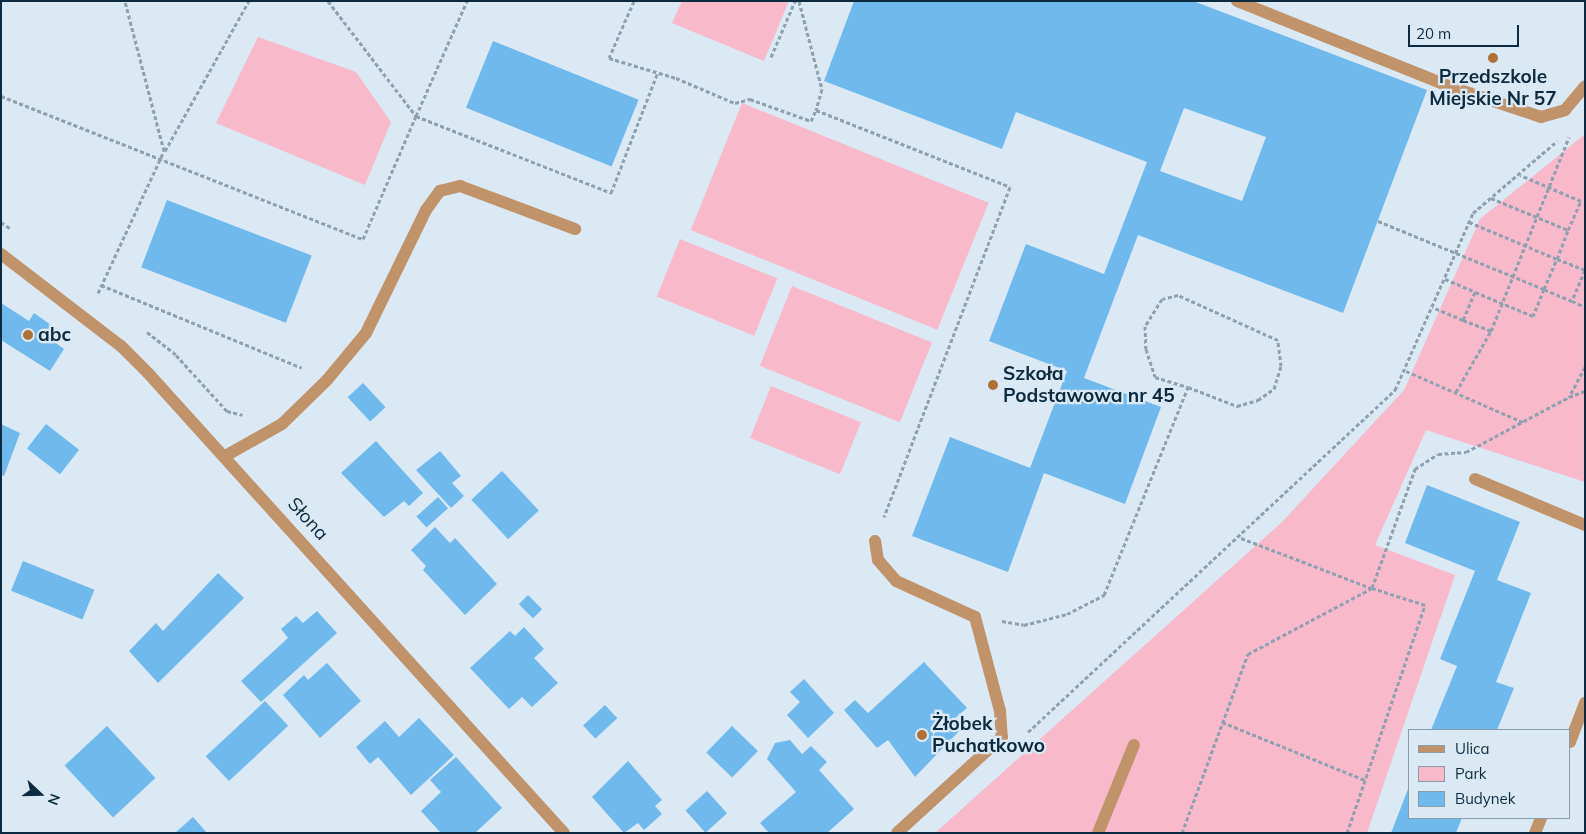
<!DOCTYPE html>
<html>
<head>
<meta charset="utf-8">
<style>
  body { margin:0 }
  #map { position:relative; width:1586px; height:834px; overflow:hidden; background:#dbe9f4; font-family:Mulish,sans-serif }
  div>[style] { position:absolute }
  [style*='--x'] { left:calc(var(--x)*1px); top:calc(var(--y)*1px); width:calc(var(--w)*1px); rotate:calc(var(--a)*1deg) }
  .green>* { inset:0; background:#f8b9ca; transform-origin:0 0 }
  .building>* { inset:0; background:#70b9ed; transform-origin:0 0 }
  .path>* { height:3px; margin-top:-1.5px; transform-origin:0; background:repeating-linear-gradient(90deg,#8da1b0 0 4px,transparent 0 6.5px) }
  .lane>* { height:12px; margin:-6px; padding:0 6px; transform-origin:6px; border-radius:6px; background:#c1936b }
  .street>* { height:12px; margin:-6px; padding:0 6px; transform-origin:6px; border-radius:6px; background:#c1936b }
  .dots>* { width:14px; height:14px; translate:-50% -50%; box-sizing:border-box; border:2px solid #dbe9f4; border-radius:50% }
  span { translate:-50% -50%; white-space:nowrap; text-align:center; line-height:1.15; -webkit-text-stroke:4.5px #dbe9f4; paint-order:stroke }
  .poi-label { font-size:19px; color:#0c2b40; font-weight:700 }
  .left { translate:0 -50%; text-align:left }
  .street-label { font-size:19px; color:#0c2b40 }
  .frame { position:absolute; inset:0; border:2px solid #0c2b40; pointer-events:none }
  .legend { position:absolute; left:1408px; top:729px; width:162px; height:90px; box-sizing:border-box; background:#dbe9f4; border:1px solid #889dac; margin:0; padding:6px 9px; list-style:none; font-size:15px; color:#0c2b40 }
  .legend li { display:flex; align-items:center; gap:10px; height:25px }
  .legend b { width:25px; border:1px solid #889dac }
  .north { position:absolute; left:15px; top:769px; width:50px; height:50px; -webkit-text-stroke:4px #dbe9f4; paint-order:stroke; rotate:111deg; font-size:14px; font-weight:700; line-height:20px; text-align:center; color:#0c2b40 }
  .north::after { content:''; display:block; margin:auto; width:18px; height:22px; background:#0c2b40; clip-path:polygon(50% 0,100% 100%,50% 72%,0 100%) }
  .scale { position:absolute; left:1408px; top:25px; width:111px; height:22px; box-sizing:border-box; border:2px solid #0c2b40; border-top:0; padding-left:6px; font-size:15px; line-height:18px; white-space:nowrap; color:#0c2b40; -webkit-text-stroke:4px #dbe9f4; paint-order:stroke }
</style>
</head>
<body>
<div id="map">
  <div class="green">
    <div style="clip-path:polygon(682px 1px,789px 1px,764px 61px,672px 23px)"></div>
    <div style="clip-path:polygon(258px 37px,356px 72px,391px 122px,365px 185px,216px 123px)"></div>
    <div style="left:742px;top:103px;width:266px;height:137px;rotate:22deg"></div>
    <div style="clip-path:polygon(1585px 134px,1585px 482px,1426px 430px,1375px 545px,1455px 575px,1367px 833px,935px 833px,1282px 522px,1404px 390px,1480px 219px)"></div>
    <div style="left:680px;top:239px;width:105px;height:62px;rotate:22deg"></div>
    <div style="left:792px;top:286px;width:151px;height:86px;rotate:22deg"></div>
    <div style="left:771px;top:386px;width:97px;height:56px;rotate:22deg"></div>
  </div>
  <div class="building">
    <div style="clip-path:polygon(evenodd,854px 1px,1193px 1px,1427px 90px,1343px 313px,1138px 235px,1084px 378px,1161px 407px,1125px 504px,1044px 473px,1008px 572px,912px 536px,950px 437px,1030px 468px,1067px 371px,989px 341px,1026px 244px,1104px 274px,1147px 162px,1016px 112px,1002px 149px,824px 81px,854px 1px,1184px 108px,1266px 137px,1242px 201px,1160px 171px,1184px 108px)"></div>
    <div style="left:493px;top:41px;width:157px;height:72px;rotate:22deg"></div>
    <div style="left:167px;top:200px;width:155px;height:72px;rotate:21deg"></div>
    <div style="clip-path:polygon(1px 303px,29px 321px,34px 313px,58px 330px,52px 340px,64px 349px,50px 371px,1px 340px)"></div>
    <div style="left:363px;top:383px;width:33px;height:21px;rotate:47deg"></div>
    <div style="clip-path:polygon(1px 424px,20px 433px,4px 476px,1px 475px)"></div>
    <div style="left:46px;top:424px;width:42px;height:31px;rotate:38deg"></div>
    <div style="clip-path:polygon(376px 441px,423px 493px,409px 506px,404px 501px,384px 517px,341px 473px)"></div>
    <div style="clip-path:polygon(440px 451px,461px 476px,452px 483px,464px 496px,451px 508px,416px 470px)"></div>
    <div style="left:502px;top:471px;width:54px;height:42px;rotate:47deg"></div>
    <div style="clip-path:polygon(1427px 485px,1520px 522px,1497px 580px,1531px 593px,1496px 682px,1514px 688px,1497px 730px,1431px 730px,1457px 666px,1440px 659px,1475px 571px,1405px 543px)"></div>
    <div style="left:438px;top:497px;width:15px;height:29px;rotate:48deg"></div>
    <div style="clip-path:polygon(435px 527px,450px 543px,455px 538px,497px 584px,465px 615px,423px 570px,426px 566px,411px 550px)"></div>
    <div style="left:23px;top:561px;width:77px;height:32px;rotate:22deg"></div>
    <div style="clip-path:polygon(218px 573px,244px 598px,158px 683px,129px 651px,156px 623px,163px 631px)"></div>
    <div style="left:528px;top:595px;width:20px;height:13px;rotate:45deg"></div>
    <div style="clip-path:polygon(317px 611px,337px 633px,261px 702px,241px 681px,288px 638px,281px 629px,296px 616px,303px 623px)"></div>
    <div style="clip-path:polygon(524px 627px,544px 649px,534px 658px,558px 683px,532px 707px,522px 697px,509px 709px,470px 668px,510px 631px,515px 636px)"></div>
    <div style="clip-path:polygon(924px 662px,967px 708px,955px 718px,963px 727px,915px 777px,888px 740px,877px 748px,844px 710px,855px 700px,868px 713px)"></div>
    <div style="clip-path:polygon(327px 663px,361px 701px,320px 738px,283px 695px,304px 675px,308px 680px)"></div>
    <div style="clip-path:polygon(804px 679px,834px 713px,808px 738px,787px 715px,800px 702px,790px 692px)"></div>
    <div style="left:265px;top:701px;width:34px;height:81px;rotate:47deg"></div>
    <div style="left:605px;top:705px;width:18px;height:30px;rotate:47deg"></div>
    <div style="clip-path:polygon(419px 718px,454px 755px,411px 795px,378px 757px,370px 764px,356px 747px,385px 721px,399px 737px)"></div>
    <div style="left:107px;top:726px;width:71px;height:58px;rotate:47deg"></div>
    <div style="left:732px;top:726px;width:36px;height:37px;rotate:44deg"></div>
    <div style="clip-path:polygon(790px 740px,802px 754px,811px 746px,827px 762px,819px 770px,854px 809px,827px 833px,769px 833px,760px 823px,796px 792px,767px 759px,775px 743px)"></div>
    <div style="clip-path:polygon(456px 757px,502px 808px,475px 833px,441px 833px,421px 811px,441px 792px,430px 780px)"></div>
    <div style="clip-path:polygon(628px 761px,662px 800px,655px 806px,662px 814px,644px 830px,638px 823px,624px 833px,592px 797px)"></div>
    <div style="clip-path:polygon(1410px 784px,1410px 818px,1462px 818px,1456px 833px,1391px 833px)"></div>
    <div style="left:707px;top:791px;width:30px;height:29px;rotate:48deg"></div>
    <div style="clip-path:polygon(193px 817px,207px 833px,175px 833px)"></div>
  </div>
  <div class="path">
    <div style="--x:328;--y:1;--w:145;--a:52.6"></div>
    <div style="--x:416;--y:116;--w:126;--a:-66.1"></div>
    <div style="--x:634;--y:1;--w:62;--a:113.7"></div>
    <div style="--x:609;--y:58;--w:70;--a:16.6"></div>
    <div style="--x:676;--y:78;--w:64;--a:23"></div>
    <div style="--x:735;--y:103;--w:16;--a:-15"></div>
    <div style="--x:750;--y:99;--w:65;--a:19.8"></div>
    <div style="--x:811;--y:121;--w:12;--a:-66"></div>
    <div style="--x:799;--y:1;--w:91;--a:75.4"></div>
    <div style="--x:822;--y:89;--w:22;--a:106"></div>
    <div style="--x:816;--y:110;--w:209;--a:21.6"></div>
    <div style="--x:1010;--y:187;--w:353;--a:110.9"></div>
    <div style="--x:771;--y:57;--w:61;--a:-66.8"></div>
    <div style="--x:1;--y:96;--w:389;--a:21.6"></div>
    <div style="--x:363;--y:239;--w:134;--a:-66.7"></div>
    <div style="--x:416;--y:116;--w:210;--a:21.5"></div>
    <div style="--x:611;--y:193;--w:130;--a:-68.8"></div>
    <div style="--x:165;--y:151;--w:172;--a:-60.8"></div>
    <div style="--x:1491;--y:198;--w:83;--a:22.6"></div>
    <div style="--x:1568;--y:230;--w:32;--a:-66"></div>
    <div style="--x:1581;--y:201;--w:66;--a:-156.9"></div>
    <div style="--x:1378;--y:221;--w:179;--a:22.3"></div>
    <div style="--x:1544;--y:289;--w:29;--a:112"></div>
    <div style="--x:1533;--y:316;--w:63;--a:-157.5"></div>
    <div style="--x:1475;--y:292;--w:30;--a:113"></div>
    <div style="--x:1463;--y:320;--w:33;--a:-157"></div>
    <div style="--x:1;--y:222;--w:12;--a:35"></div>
    <div style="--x:1469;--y:222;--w:95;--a:22.8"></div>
    <div style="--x:1557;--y:259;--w:31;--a:-69"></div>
    <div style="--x:1557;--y:259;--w:30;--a:21"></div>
    <div style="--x:1585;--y:270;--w:34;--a:113"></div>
    <div style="--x:1572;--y:301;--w:30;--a:-157"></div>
    <div style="--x:1544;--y:289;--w:33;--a:-67"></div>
    <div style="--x:1445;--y:279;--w:33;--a:23"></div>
    <div style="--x:101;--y:285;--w:217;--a:22.4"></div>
    <div style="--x:98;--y:293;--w:157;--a:-65.1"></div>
    <div style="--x:164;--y:151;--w:155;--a:-104.6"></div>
    <div style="--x:1572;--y:301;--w:14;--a:25"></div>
    <div style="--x:1463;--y:320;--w:30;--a:21"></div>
    <div style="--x:147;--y:332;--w:37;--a:38"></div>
    <div style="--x:176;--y:355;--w:76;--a:47.7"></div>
    <div style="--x:227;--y:411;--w:16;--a:14"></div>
    <div style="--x:1585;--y:367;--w:34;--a:118"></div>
    <div style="--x:1569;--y:397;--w:17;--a:-21"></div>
    <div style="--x:1406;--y:371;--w:130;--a:23.6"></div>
    <div style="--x:1456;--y:392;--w:70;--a:-60.2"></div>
    <div style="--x:1491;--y:331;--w:209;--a:-68.1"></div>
    <div style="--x:1241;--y:538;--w:139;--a:21"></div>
    <div style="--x:1002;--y:621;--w:22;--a:10"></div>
    <div style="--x:1024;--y:625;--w:44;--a:-14.3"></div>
    <div style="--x:1067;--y:614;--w:42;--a:-27.2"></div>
    <div style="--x:1104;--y:595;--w:224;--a:-68"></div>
    <div style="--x:1188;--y:387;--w:53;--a:21.2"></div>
    <div style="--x:1237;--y:406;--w:22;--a:-16"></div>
    <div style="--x:1258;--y:400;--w:19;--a:-35"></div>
    <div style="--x:1274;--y:389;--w:24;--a:-73"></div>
    <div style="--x:1281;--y:366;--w:26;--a:-97"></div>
    <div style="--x:1278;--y:340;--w:110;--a:-155.8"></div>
    <div style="--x:1178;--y:295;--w:16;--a:166"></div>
    <div style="--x:1162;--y:299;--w:32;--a:122"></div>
    <div style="--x:1145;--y:326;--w:23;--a:88"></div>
    <div style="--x:1146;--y:349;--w:29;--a:72"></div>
    <div style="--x:1155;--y:377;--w:34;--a:17"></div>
    <div style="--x:1222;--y:722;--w:154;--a:22.1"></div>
    <div style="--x:1028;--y:732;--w:502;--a:-42.98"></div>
    <div style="--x:1395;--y:390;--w:193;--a:-66.2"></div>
    <div style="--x:1473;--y:213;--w:111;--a:-40.6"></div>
    <div style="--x:1182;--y:833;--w:191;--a:-69.8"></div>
    <div style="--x:1248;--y:654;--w:140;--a:-28"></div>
    <div style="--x:1347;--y:833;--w:241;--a:-71.1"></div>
    <div style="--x:1425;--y:605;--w:56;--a:-162.2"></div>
    <div style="--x:1372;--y:588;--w:127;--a:-70.1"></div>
    <div style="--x:1415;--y:469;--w:27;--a:-33"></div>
    <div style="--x:1438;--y:454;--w:28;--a:-4"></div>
    <div style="--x:1466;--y:452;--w:117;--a:-28.1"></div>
  </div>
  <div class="lane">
    <div style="--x:1237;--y:1;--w:231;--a:21.9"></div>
    <div style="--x:1451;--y:87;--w:95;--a:18.4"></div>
    <div style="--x:1541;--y:117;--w:25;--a:-16"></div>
    <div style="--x:1565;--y:110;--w:31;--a:-50"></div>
    <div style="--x:227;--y:455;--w:63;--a:-29.4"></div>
    <div style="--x:282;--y:424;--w:63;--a:-44.4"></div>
    <div style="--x:327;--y:380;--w:61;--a:-50.3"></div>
    <div style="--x:366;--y:333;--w:137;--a:-64"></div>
    <div style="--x:426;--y:210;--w:24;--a:-54"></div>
    <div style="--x:440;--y:191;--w:21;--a:-14"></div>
    <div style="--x:460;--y:186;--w:123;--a:20.5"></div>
    <div style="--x:1475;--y:479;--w:119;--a:22.7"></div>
    <div style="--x:875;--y:541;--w:19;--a:81"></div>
    <div style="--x:878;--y:560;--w:28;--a:49"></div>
    <div style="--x:896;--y:581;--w:87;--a:24.5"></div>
    <div style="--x:975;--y:617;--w:97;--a:75.1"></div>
    <div style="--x:1000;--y:711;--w:26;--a:86"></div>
    <div style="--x:1002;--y:737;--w:142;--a:137.6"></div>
    <div style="--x:1098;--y:833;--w:95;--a:-67.8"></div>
  </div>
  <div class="street">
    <div style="--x:1;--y:254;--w:151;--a:37.5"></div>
    <div style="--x:121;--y:346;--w:38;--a:45"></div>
    <div style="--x:148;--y:373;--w:620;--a:47.88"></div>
    <div style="--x:1570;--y:742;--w:42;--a:-69"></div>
    <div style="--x:1535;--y:833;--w:16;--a:-68"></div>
  </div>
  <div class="dots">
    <div style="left:1493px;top:58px;background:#ae7035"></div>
    <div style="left:28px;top:335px;background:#ae7035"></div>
    <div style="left:993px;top:385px;background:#ae7035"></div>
    <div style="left:922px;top:735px;background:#ae7035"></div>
  </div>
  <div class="poi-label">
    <span style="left:1493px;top:88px">Przedszkole<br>Miejskie Nr 57</span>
    <span class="left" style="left:38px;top:335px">abc</span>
    <span class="left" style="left:1003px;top:385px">Szkoła<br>Podstawowa nr 45</span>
    <span class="left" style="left:932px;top:735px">Żłobek<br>Puchatkowo</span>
  </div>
  <div class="street-label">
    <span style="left:308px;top:519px;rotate:48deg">Słona</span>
  </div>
  <div class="frame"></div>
  <ul class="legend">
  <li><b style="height:6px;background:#c1936b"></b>Ulica</li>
  <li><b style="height:14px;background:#f8b9ca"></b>Park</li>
  <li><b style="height:14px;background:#70b9ed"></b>Budynek</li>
  </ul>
  <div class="north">N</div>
  <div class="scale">20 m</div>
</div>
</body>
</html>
